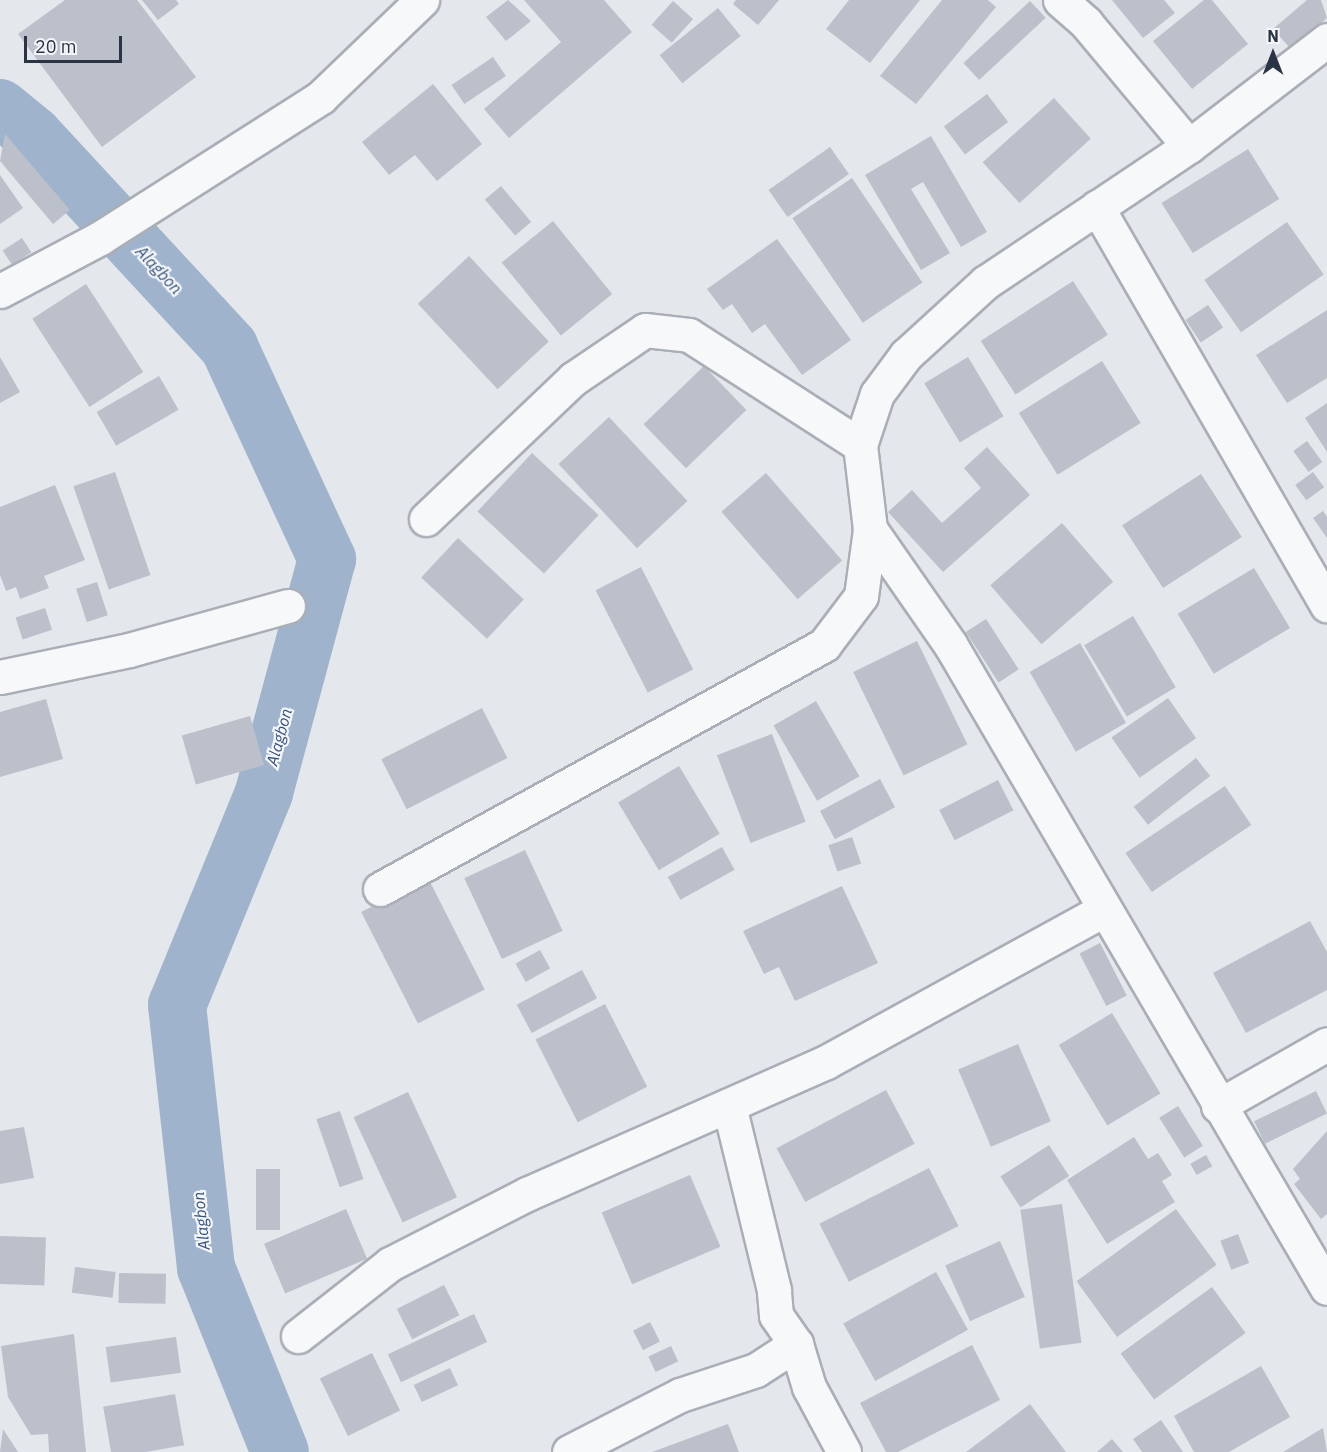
<!DOCTYPE html>
<html>
<head>
<meta charset="utf-8">
<style>
  body { margin:0 }
  #map { position:relative; width:1327px; height:1452px; overflow:hidden; background:#e4e7ec; font-family:"IBM Plex Sans",sans-serif }
  div>[style] { position:absolute }
  [style*='--x'] { left:calc(var(--x)*1px); top:calc(var(--y)*1px); width:calc(var(--w)*1px); rotate:calc(var(--a)*1deg) }
  .river>* { height:58px; margin:-29px; padding:0 29px; transform-origin:29px; border-radius:29px; background:#9fb4cc }
  .building>* { inset:0; background:#bbc0ca; transform-origin:0 0 }
  .roads { filter:drop-shadow(2px 0 #a9aeb7) drop-shadow(-2px 0 #a9aeb7) drop-shadow(0 2px #a9aeb7) drop-shadow(0 -2px #a9aeb7) }
  .minor>* { height:33px; margin:-16.5px; padding:0 16.5px; transform-origin:16.5px; border-radius:16.5px; background:#f7f8fa }
  span { translate:-50% -50%; white-space:nowrap; text-align:center; line-height:1.15; -webkit-text-stroke:4.5px #f4f6f9; paint-order:stroke }
  .water-label { font-size:16px; color:#34527a; font-style:italic }
  .north { position:absolute; left:1243px; top:24px; width:60px; height:60px; -webkit-text-stroke:4px #f4f6f9; paint-order:stroke; rotate:0deg; font-size:16px; font-weight:700; line-height:24px; text-align:center; color:#2b3445 }
  .north::after { content:''; display:block; margin:auto; width:21px; height:27px; background:#2b3445; clip-path:polygon(50% 0,100% 100%,50% 72%,0 100%) }
  .scale { position:absolute; left:24px; top:36px; width:98px; height:27px; box-sizing:border-box; border:3px solid #2b3445; border-top:0; padding-left:8px; font-size:18px; line-height:21px; white-space:nowrap; color:#2b3445; -webkit-text-stroke:4px #f4f6f9; paint-order:stroke }
</style>
</head>
<body>
<div id="map">
  <div class="river">
    <div style="--x:0;--y:108;--w:43;--a:39.3"></div>
    <div style="--x:33;--y:135;--w:289;--a:47.2"></div>
    <div style="--x:229;--y:347;--w:234;--a:65.2"></div>
    <div style="--x:327;--y:559;--w:242;--a:105.1"></div>
    <div style="--x:264;--y:793;--w:229;--a:112.3"></div>
    <div style="--x:177;--y:1005;--w:265;--a:83.7"></div>
    <div style="--x:206;--y:1268;--w:198;--a:68.1"></div>
  </div>
  <div class="building">
    <div style="clip-path:polygon(65px 0,137px 0,196px 77px,102px 147px,18px 34px)"></div>
    <div style="clip-path:polygon(142px 0,176px 0,179px 4px,158px 20px)"></div>
    <div style="clip-path:polygon(508px 0,531px 21px,506px 41px,486px 17px)"></div>
    <div style="clip-path:polygon(524px 0,604px 0,632px 32px,509px 138px,484px 109px,561px 42px)"></div>
    <div style="clip-path:polygon(736px 0,779px 0,758px 25px,733px 4px)"></div>
    <div style="clip-path:polygon(849px 0,920px 0,870px 63px,826px 29px)"></div>
    <div style="clip-path:polygon(942px 0,988px 0,996px 7px,916px 104px,880px 76px)"></div>
    <div style="clip-path:polygon(1112px 0,1164px 0,1175px 13px,1143px 38px)"></div>
    <div style="clip-path:polygon(1204px 0,1212px 0,1248px 44px,1192px 89px,1153px 41px)"></div>
    <div style="clip-path:polygon(1307px 0,1321px 0,1327px 18px,1291px 49px,1273px 29px)"></div>
    <div style="left:673px;top:1px;width:27px;height:32px;rotate:42deg"></div>
    <div style="left:1030px;top:1px;width:23px;height:91px;rotate:47deg"></div>
    <div style="left:718px;top:8px;width:36px;height:75px;rotate:51deg"></div>
    <div style="left:493px;top:57px;width:23px;height:50px;rotate:56deg"></div>
    <div style="clip-path:polygon(433px 84px,482px 144px,437px 181px,415px 155px,389px 175px,362px 142px)"></div>
    <div style="left:987px;top:94px;width:35px;height:54px;rotate:53deg"></div>
    <div style="left:1054px;top:98px;width:55px;height:96px;rotate:48deg"></div>
    <div style="clip-path:polygon(5px 134px,70px 210px,53px 224px,0 161px)"></div>
    <div style="clip-path:polygon(931px 136px,987px 232px,961px 247px,923px 182px,911px 189px,950px 253px,921px 270px,865px 175px)"></div>
    <div style="left:830px;top:147px;width:33px;height:75px;rotate:55deg"></div>
    <div style="left:1248px;top:149px;width:59px;height:102px;rotate:58deg"></div>
    <div style="clip-path:polygon(0 175px,23px 208px,0 224px)"></div>
    <div style="left:852px;top:178px;width:126px;height:72px;rotate:56deg"></div>
    <div style="left:501px;top:186px;width:47px;height:21px;rotate:50deg"></div>
    <div style="left:553px;top:221px;width:94px;height:66px;rotate:51deg"></div>
    <div style="left:1287px;top:222px;width:64px;height:101px;rotate:55deg"></div>
    <div style="left:22px;top:238px;width:17px;height:23px;rotate:57deg"></div>
    <div style="clip-path:polygon(777px 239px,851px 340px,802px 375px,765px 324px,752px 333px,732px 304px,723px 310px,707px 289px)"></div>
    <div style="left:469px;top:256px;width:117px;height:70px;rotate:47deg"></div>
    <div style="left:1073px;top:281px;width:64px;height:110px;rotate:57deg"></div>
    <div style="left:86px;top:284px;width:105px;height:64px;rotate:57deg"></div>
    <div style="left:1208px;top:305px;width:27px;height:27px;rotate:56deg"></div>
    <div style="clip-path:polygon(1327px 310px,1327px 378px,1287px 403px,1256px 355px)"></div>
    <div style="clip-path:polygon(0 357px,20px 392px,0 403px)"></div>
    <div style="left:968px;top:357px;width:69px;height:51px;rotate:59deg"></div>
    <div style="left:1102px;top:361px;width:73px;height:98px;rotate:58deg"></div>
    <div style="left:704px;top:366px;width:61px;height:84px;rotate:46deg"></div>
    <div style="left:159px;top:376px;width:39px;height:72px;rotate:60deg"></div>
    <div style="clip-path:polygon(1327px 403px,1327px 452px,1305px 418px)"></div>
    <div style="left:609px;top:417px;width:115px;height:69px;rotate:47deg"></div>
    <div style="left:1307px;top:441px;width:26px;height:17px;rotate:54deg"></div>
    <div style="clip-path:polygon(987px 447px,1030px 495px,943px 572px,888px 512px,912px 490px,942px 523px,981px 488px,964px 468px)"></div>
    <div style="left:532px;top:453px;width:91px;height:80px;rotate:43deg"></div>
    <div style="left:115px;top:472px;width:109px;height:44px;rotate:71deg"></div>
    <div style="left:1313px;top:472px;width:19px;height:22px;rotate:54deg"></div>
    <div style="left:766px;top:473px;width:116px;height:59px;rotate:49deg"></div>
    <div style="left:1201px;top:474px;width:75px;height:94px;rotate:57deg"></div>
    <div style="clip-path:polygon(55px 485px,85px 560px,44px 576px,49px 588px,20px 599px,16px 587px,6px 591px,0 575px,0 507px)"></div>
    <div style="clip-path:polygon(1323px 511px,1327px 517px,1327px 538px,1313px 518px)"></div>
    <div style="left:1062px;top:523px;width:78px;height:95px;rotate:49deg"></div>
    <div style="left:458px;top:538px;width:90px;height:54px;rotate:43deg"></div>
    <div style="left:641px;top:567px;width:115px;height:51px;rotate:63deg"></div>
    <div style="left:1254px;top:568px;width:70px;height:89px;rotate:59deg"></div>
    <div style="left:97px;top:582px;width:35px;height:22px;rotate:72deg"></div>
    <div style="left:45px;top:608px;width:23px;height:31px;rotate:72deg"></div>
    <div style="left:1133px;top:616px;width:83px;height:57px;rotate:59deg"></div>
    <div style="left:986px;top:619px;width:60px;height:24px;rotate:57deg"></div>
    <div style="left:917px;top:641px;width:115px;height:71px;rotate:64deg"></div>
    <div style="left:1080px;top:643px;width:92px;height:58px;rotate:60deg"></div>
    <div style="left:1168px;top:698px;width:49px;height:69px;rotate:55deg"></div>
    <div style="clip-path:polygon(46px 699px,63px 759px,0 777px,0 712px)"></div>
    <div style="left:816px;top:701px;width:87px;height:49px;rotate:60deg"></div>
    <div style="left:482px;top:708px;width:56px;height:113px;rotate:63deg"></div>
    <div style="left:250px;top:716px;width:51px;height:71px;rotate:74deg"></div>
    <div style="left:772px;top:734px;width:94px;height:59px;rotate:69deg"></div>
    <div style="left:1196px;top:758px;width:23px;height:79px;rotate:52deg"></div>
    <div style="left:679px;top:766px;width:79px;height:71px;rotate:59deg"></div>
    <div style="left:880px;top:779px;width:32px;height:68px;rotate:62deg"></div>
    <div style="left:998px;top:780px;width:34px;height:66px;rotate:63deg"></div>
    <div style="left:1225px;top:786px;width:47px;height:120px;rotate:56deg"></div>
    <div style="left:852px;top:837px;width:28px;height:25px;rotate:71deg"></div>
    <div style="left:722px;top:847px;width:26px;height:62px;rotate:61deg"></div>
    <div style="left:525px;top:850px;width:89px;height:67px;rotate:65deg"></div>
    <div style="left:428px;top:878px;width:125px;height:75px;rotate:63deg"></div>
    <div style="clip-path:polygon(842px 886px,878px 963px,795px 1001px,779px 967px,764px 974px,743px 931px)"></div>
    <div style="clip-path:polygon(1310px 921px,1327px 952px,1327px 990px,1246px 1033px,1213px 973px)"></div>
    <div style="left:1100px;top:943px;width:59px;height:23px;rotate:63deg"></div>
    <div style="left:540px;top:950px;width:21px;height:28px;rotate:61deg"></div>
    <div style="left:582px;top:970px;width:32px;height:74px;rotate:62deg"></div>
    <div style="left:605px;top:1004px;width:93px;height:78px;rotate:63deg"></div>
    <div style="left:1112px;top:1013px;width:94px;height:62px;rotate:59deg"></div>
    <div style="left:1018px;top:1044px;width:84px;height:65px;rotate:67deg"></div>
    <div style="left:886px;top:1090px;width:61px;height:124px;rotate:62deg"></div>
    <div style="left:1316px;top:1091px;width:25px;height:69px;rotate:64deg"></div>
    <div style="left:408px;top:1092px;width:116px;height:60px;rotate:65deg"></div>
    <div style="left:1178px;top:1106px;width:47px;height:22px;rotate:58deg"></div>
    <div style="left:340px;top:1111px;width:72px;height:25px;rotate:71deg"></div>
    <div style="clip-path:polygon(24px 1127px,34px 1178px,0 1184px,0 1131px)"></div>
    <div style="clip-path:polygon(1327px 1131px,1327px 1214px,1321px 1219px,1294px 1184px,1300px 1179px,1293px 1169px)"></div>
    <div style="clip-path:polygon(1134px 1137px,1148px 1159px,1158px 1153px,1172px 1175px,1162px 1181px,1175px 1202px,1107px 1244px,1067px 1180px)"></div>
    <div style="left:1049px;top:1145px;width:37px;height:58px;rotate:57deg"></div>
    <div style="left:1206px;top:1155px;width:13px;height:18px;rotate:61deg"></div>
    <div style="left:929px;top:1168px;width:65px;height:123px;rotate:63deg"></div>
    <div style="left:256px;top:1169px;width:24px;height:61px"></div>
    <div style="left:690px;top:1175px;width:78px;height:96px;rotate:67deg"></div>
    <div style="left:1062px;top:1204px;width:140px;height:42px;rotate:82deg"></div>
    <div style="left:346px;top:1209px;width:54px;height:89px;rotate:67deg"></div>
    <div style="left:1176px;top:1209px;width:69px;height:123px;rotate:54deg"></div>
    <div style="left:1238px;top:1234px;width:31px;height:19px;rotate:69deg"></div>
    <div style="left:0;top:1236px;width:46px;height:48px;rotate:2deg"></div>
    <div style="left:1000px;top:1241px;width:61px;height:60px;rotate:66deg"></div>
    <div style="left:75px;top:1267px;width:41px;height:26px;rotate:7deg"></div>
    <div style="left:936px;top:1272px;width:66px;height:106px;rotate:61deg"></div>
    <div style="left:119px;top:1273px;width:47px;height:30px;rotate:1deg"></div>
    <div style="left:444px;top:1285px;width:34px;height:53px;rotate:63deg"></div>
    <div style="left:1212px;top:1287px;width:57px;height:113px;rotate:54deg"></div>
    <div style="left:474px;top:1314px;width:31px;height:95px;rotate:65deg"></div>
    <div style="left:650px;top:1322px;width:22px;height:19px;rotate:63deg"></div>
    <div style="clip-path:polygon(74px 1334px,86px 1452px,49px 1452px,48px 1434px,31px 1435px,8px 1397px,1px 1346px)"></div>
    <div style="left:176px;top:1337px;width:36px;height:71px;rotate:82deg"></div>
    <div style="clip-path:polygon(972px 1345px,1000px 1400px,898px 1452px,886px 1452px,860px 1403px)"></div>
    <div style="left:671px;top:1346px;width:17px;height:25px;rotate:65deg"></div>
    <div style="left:372px;top:1353px;width:64px;height:58px;rotate:64deg"></div>
    <div style="clip-path:polygon(1261px 1366px,1290px 1417px,1229px 1452px,1194px 1452px,1174px 1416px)"></div>
    <div style="left:450px;top:1368px;width:19px;height:40px;rotate:65deg"></div>
    <div style="left:175px;top:1394px;width:52px;height:73px;rotate:80deg"></div>
    <div style="clip-path:polygon(1030px 1404px,1066px 1452px,966px 1452px)"></div>
    <div style="clip-path:polygon(1161px 1420px,1183px 1452px,1142px 1452px,1133px 1439px)"></div>
    <div style="clip-path:polygon(728px 1424px,739px 1452px,652px 1452px)"></div>
    <div style="clip-path:polygon(1323px 1428px,1327px 1452px,1283px 1452px)"></div>
    <div style="clip-path:polygon(3px 1429px,18px 1452px,0 1452px)"></div>
    <div style="clip-path:polygon(1112px 1439px,1123px 1452px,1097px 1452px)"></div>
  </div>
  <div class="roads">
    <div class="minor">
      <div style="--x:1060;--y:0;--w:35;--a:41"></div>
      <div style="--x:1086;--y:23;--w:160;--a:50.1"></div>
      <div style="--x:1097;--y:207;--w:460;--a:60"></div>
      <div style="--x:0;--y:291;--w:113;--a:-27.9"></div>
      <div style="--x:100;--y:238;--w:262;--a:-32.5"></div>
      <div style="--x:321;--y:97;--w:140;--a:-43.8"></div>
      <div style="--x:426;--y:519;--w:203;--a:-43.6"></div>
      <div style="--x:573;--y:379;--w:87;--a:-34.2"></div>
      <div style="--x:645;--y:330;--w:44;--a:6.5"></div>
      <div style="--x:689;--y:335;--w:203;--a:32.8"></div>
      <div style="--x:870;--y:529;--w:140;--a:55.2"></div>
      <div style="--x:950;--y:644;--w:746;--a:59.66"></div>
      <div style="--x:0;--y:677;--w:132;--a:-11.8"></div>
      <div style="--x:129;--y:650;--w:165;--a:-15.5"></div>
      <div style="--x:380;--y:889;--w:507;--a:-28.79"></div>
      <div style="--x:824;--y:645;--w:61;--a:-52.9"></div>
      <div style="--x:861;--y:596;--w:68;--a:-82.3"></div>
      <div style="--x:870;--y:529;--w:85;--a:-96.8"></div>
      <div style="--x:860;--y:445;--w:54;--a:-71.6"></div>
      <div style="--x:877;--y:394;--w:49;--a:-53.4"></div>
      <div style="--x:906;--y:355;--w:108;--a:-42.4"></div>
      <div style="--x:986;--y:282;--w:244;--a:-33.8"></div>
      <div style="--x:1189;--y:146;--w:174;--a:-37.5"></div>
      <div style="--x:1218;--y:1106;--w:125;--a:-29.6"></div>
      <div style="--x:298;--y:1336;--w:117;--a:-38"></div>
      <div style="--x:390;--y:1264;--w:154;--a:-27.1"></div>
      <div style="--x:527;--y:1194;--w:327;--a:-23.8"></div>
      <div style="--x:826;--y:1062;--w:317;--a:-28.7"></div>
      <div style="--x:796;--y:1344;--w:45;--a:73.2"></div>
      <div style="--x:809;--y:1387;--w:74;--a:61.7"></div>
      <div style="--x:569;--y:1452;--w:125;--a:-27.2"></div>
      <div style="--x:680;--y:1395;--w:80;--a:-18.2"></div>
      <div style="--x:756;--y:1370;--w:48;--a:-33"></div>
      <div style="--x:796;--y:1344;--w:35;--a:-125"></div>
      <div style="--x:776;--y:1315;--w:25;--a:-95"></div>
      <div style="--x:774;--y:1290;--w:190;--a:-103.7"></div>
    </div>
  </div>
  <div class="water-label">
    <span style="left:159px;top:270px;rotate:47deg">Alagbon</span>
    <span style="left:279px;top:737px;rotate:-75deg">Alagbon</span>
    <span style="left:201px;top:1221px;rotate:-96deg">Alagbon</span>
  </div>
  <div class="north">N</div>
  <div class="scale">20 m</div>
</div>
</body>
</html>
